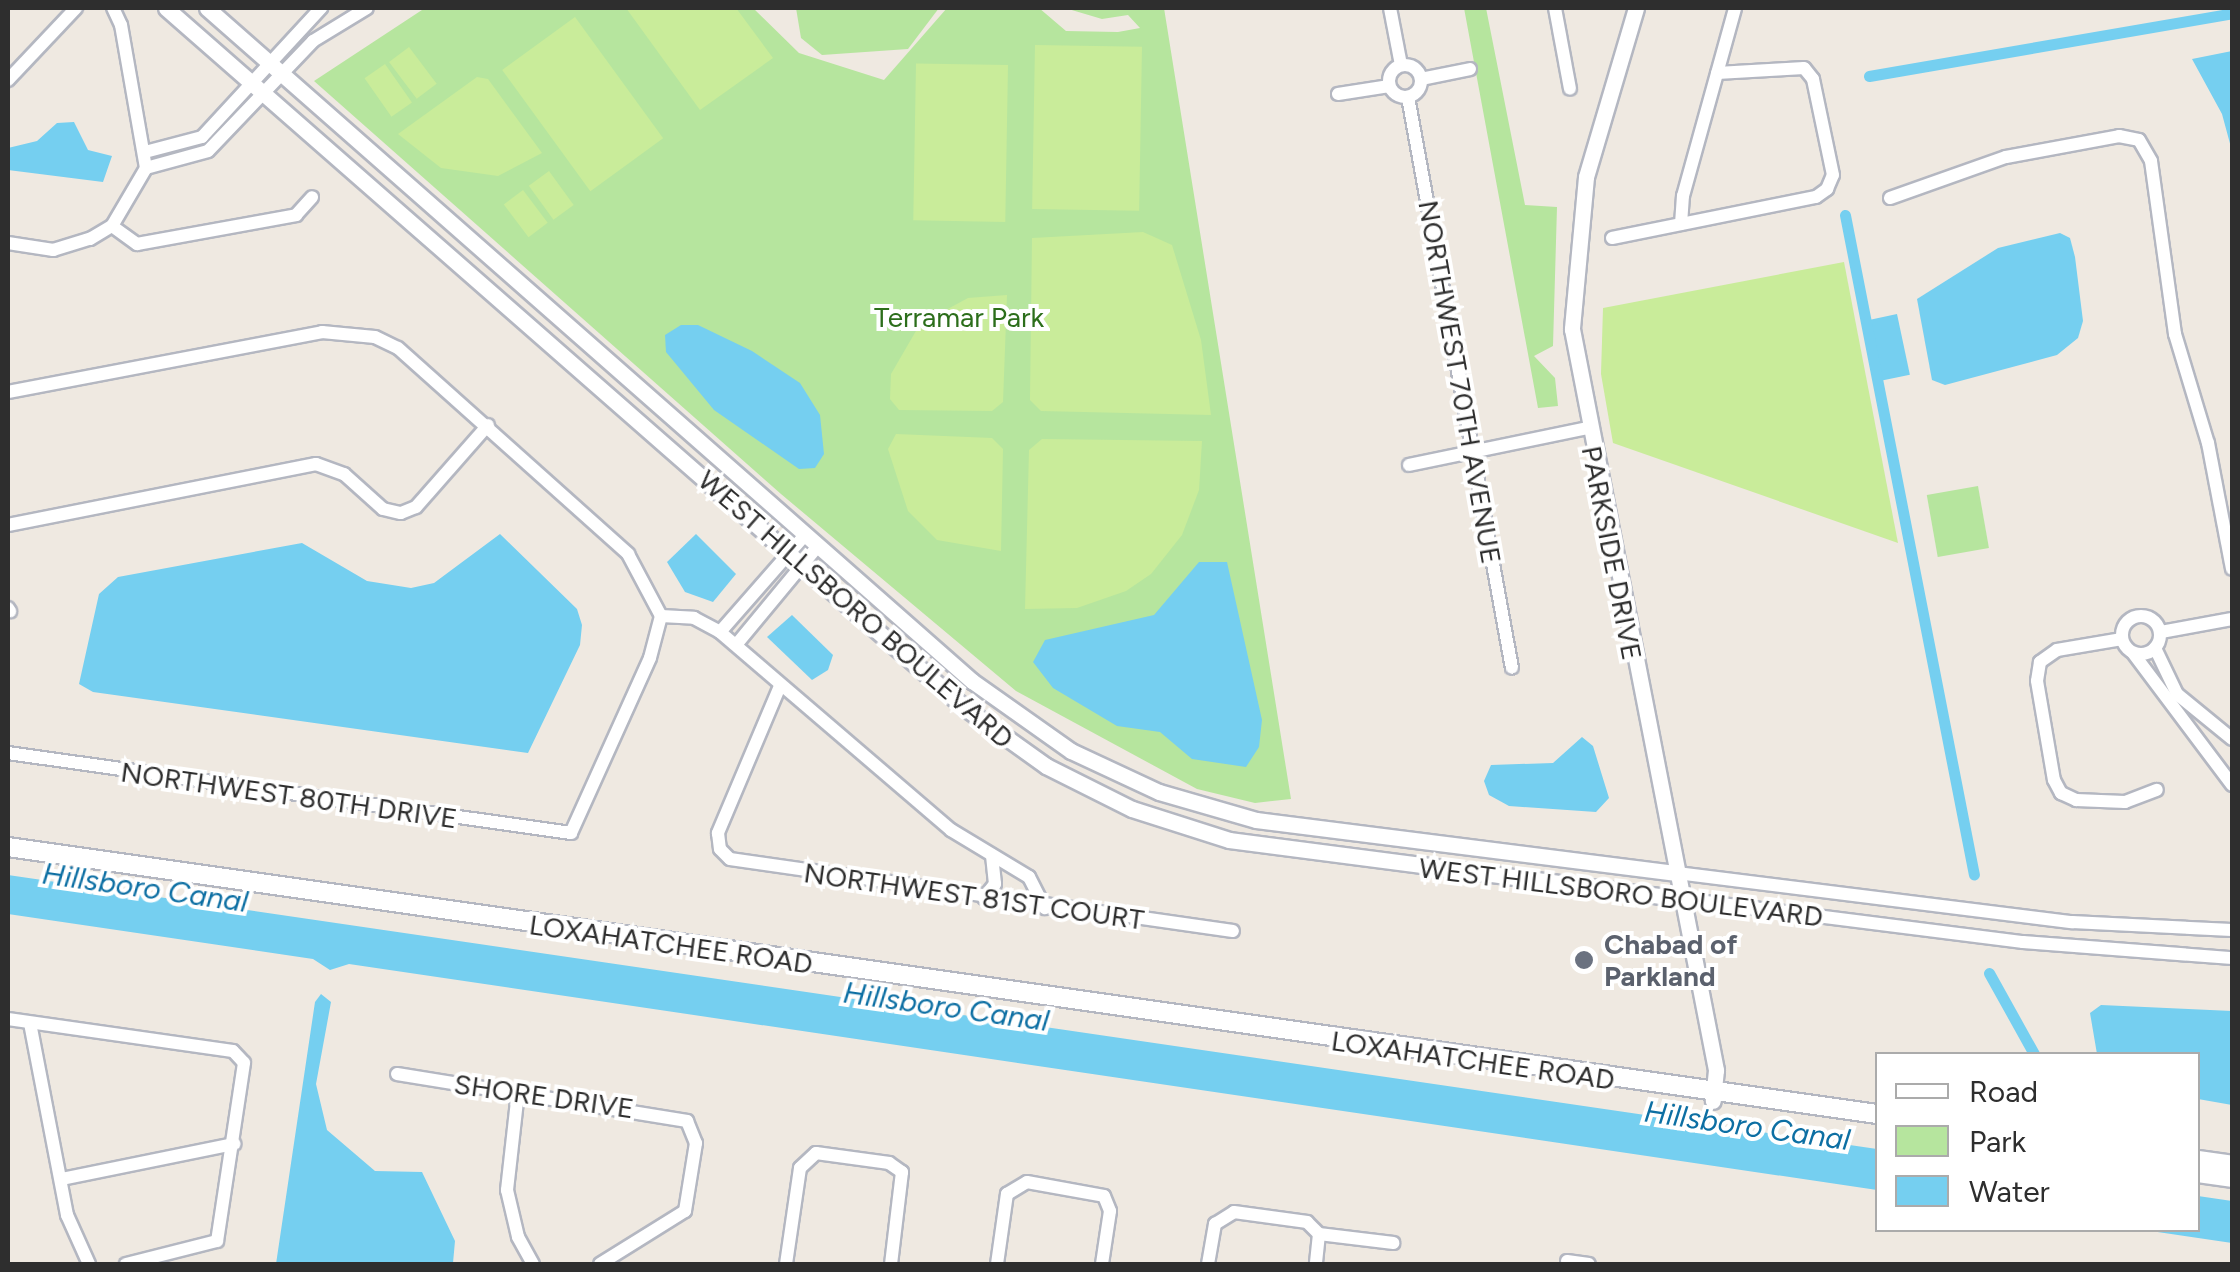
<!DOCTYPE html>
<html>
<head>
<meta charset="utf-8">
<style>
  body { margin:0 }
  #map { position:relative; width:2240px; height:1272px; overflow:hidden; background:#efe9e1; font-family:Figtree,sans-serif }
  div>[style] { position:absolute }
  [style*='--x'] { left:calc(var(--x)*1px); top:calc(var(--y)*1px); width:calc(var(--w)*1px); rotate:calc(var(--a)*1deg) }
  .green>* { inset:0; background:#b6e59e; transform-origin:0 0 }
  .pitch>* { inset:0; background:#c9ec9a; transform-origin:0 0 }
  .water>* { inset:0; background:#75cff0; transform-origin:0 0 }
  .canal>* { height:11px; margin:-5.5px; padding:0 5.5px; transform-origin:5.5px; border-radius:5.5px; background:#75cff0 }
  .roads { filter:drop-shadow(2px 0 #b4b7c1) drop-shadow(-2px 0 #b4b7c1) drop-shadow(0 2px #b4b7c1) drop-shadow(0 -2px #b4b7c1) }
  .minor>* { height:12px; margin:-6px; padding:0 6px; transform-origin:6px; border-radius:6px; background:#fff }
  .minor>.ring { margin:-6px; padding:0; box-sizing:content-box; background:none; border:12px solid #fff; border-radius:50% }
  .tertiary>* { height:15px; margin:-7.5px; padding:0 7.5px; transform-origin:7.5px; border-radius:7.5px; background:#fff }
  .secondary>* { height:18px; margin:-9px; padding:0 9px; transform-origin:9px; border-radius:9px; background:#fff }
  .dots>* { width:28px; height:28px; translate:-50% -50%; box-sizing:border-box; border:5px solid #fff; border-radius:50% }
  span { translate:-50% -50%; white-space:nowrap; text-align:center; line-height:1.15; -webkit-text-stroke:8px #fff; paint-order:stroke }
  .park-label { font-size:28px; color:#2c6e1b }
  .street-label { font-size:28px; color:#2e2e2e }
  .worship-label { font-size:28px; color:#5b616d; font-weight:700 }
  .left { translate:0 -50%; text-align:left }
  .water-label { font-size:30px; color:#0d6fa3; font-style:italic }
  .frame { position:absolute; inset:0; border:10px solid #2e2e2e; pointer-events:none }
  .legend { position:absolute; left:1875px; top:1052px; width:325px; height:180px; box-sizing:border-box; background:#fff; border:2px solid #ababab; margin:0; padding:12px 18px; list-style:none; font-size:30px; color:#2e2e2e }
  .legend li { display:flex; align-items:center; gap:20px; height:50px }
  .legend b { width:50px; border:2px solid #ababab }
</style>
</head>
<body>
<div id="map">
  <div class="green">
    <div style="clip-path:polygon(425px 8px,753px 8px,799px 53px,884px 80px,947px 8px,1039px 8px,1066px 31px,1118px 32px,1140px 28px,1128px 15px,1102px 19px,1065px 8px,1164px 8px,1291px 799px,1255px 803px,1197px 789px,1016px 691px,781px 494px,314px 81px)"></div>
    <div style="clip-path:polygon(796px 8px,939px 8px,908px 49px,822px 55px,801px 38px)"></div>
    <div style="clip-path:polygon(1464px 8px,1486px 8px,1525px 205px,1557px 207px,1553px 346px,1534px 356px,1555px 378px,1558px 406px,1538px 408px)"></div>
    <div style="left:1978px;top:486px;width:63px;height:52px;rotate:80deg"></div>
  </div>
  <div class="pitch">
    <div style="clip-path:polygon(626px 8px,736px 8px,773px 58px,700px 110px)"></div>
    <div style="left:575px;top:17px;width:150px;height:90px;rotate:54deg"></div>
    <div style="left:1035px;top:45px;width:107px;height:164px;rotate:1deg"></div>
    <div style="left:409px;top:47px;width:46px;height:25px;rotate:53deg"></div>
    <div style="left:385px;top:64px;width:47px;height:25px;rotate:55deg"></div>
    <div style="left:1008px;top:65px;width:157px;height:92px;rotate:91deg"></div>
    <div style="clip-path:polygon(477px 77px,488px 79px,542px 153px,498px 176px,441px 168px,398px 134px)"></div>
    <div style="left:549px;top:171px;width:42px;height:25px;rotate:54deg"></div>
    <div style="left:523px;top:190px;width:41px;height:24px;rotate:53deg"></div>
    <div style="clip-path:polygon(1143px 232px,1172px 245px,1201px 340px,1211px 415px,1041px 411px,1030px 400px,1032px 238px)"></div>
    <div style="clip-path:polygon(1844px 262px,1898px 543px,1613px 443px,1601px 374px,1603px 308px)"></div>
    <div style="clip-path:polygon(1007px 295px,1003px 402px,992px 411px,899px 410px,890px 399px,891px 374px,920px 324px,968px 298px)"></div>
    <div style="clip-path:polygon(896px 434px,992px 438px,1003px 449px,1001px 551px,937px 540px,908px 511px,888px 449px)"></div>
    <div style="clip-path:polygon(1042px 439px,1202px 441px,1199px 490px,1182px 535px,1151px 574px,1126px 591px,1077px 608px,1025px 609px,1029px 450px)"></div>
  </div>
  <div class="water">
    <div style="clip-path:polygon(2232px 51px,2232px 151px,2222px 114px,2192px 59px)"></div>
    <div style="clip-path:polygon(74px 122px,88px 150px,112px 156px,103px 182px,8px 170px,8px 148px,37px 141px,57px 123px)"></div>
    <div style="clip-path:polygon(2060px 233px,2070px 238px,2075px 257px,2083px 321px,2078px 338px,2057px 355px,1945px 385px,1932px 380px,1917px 299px,1998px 248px)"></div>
    <div style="left:1897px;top:314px;width:62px;height:31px;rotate:78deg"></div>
    <div style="clip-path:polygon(681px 325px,698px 325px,752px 351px,800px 383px,820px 415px,824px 454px,815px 468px,799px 469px,714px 410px,666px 352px,665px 335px)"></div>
    <div style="clip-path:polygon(500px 534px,577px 609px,582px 625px,580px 645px,528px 753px,93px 692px,79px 684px,99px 594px,118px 577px,302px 543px,367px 581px,411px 588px,434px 583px)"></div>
    <div style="clip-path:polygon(696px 534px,736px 574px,713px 602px,685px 592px,667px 562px)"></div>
    <div style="clip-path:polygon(1199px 562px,1227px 562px,1262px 720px,1259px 747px,1246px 767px,1192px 759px,1160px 732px,1117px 726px,1053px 688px,1033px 662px,1045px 640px,1154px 615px)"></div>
    <div style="clip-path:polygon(792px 615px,833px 655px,828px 670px,812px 680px,767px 637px)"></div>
    <div style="clip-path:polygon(1582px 737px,1593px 746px,1609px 798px,1596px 812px,1509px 806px,1489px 795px,1484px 781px,1491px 765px,1553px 763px)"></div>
    <div style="clip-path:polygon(8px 875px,1877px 1149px,1877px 1190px,349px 964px,330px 970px,313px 959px,8px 914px)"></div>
    <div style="clip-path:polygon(321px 994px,331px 1002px,316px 1084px,327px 1130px,375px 1171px,422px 1172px,455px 1241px,453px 1263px,276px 1264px,315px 1002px)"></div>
    <div style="clip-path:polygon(2101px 1005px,2232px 1011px,2232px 1105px,2198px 1099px,2198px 1054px,2097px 1054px,2090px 1013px)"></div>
    <div style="clip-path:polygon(2198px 1196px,2232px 1201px,2232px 1243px,2144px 1230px,2198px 1230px)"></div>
  </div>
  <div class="canal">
    <div style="--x:1869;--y:76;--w:368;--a:-9.8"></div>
    <div style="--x:1845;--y:215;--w:672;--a:78.94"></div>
    <div style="--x:1989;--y:973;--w:93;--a:60.9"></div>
  </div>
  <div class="roads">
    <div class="minor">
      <div style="--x:1390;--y:8;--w:58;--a:79.1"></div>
      <div style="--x:1555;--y:8;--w:82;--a:79.5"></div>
      <div class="ring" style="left:1389px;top:65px;width:20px;height:20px"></div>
      <div style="--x:1421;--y:79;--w:50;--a:-11.5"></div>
      <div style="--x:8;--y:80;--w:99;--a:-46.6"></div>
      <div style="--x:1338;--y:94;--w:52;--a:-8.9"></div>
      <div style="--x:1408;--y:97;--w:580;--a:79.68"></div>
      <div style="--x:145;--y:152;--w:59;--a:-14.7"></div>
      <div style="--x:202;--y:137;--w:176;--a:-47.3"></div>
      <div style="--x:146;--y:168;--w:64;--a:-15.3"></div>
      <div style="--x:208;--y:151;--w:152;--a:-46.3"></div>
      <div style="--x:313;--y:41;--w:63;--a:-31.4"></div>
      <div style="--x:1890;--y:198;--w:123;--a:-19.5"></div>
      <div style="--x:2006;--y:157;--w:115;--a:-10.5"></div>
      <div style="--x:2119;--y:136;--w:20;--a:11"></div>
      <div style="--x:2139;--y:140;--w:24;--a:60"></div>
      <div style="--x:2151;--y:161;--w:175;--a:82.1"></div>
      <div style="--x:2175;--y:334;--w:114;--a:73.2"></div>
      <div style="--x:2208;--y:443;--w:128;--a:79.2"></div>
      <div style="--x:1681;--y:224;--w:28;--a:-86"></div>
      <div style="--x:1683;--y:196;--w:195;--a:-74.5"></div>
      <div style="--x:112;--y:226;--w:31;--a:36"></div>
      <div style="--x:137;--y:244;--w:162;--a:-10.3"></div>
      <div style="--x:296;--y:215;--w:24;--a:-48"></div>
      <div style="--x:1612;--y:238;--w:208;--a:-11.4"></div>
      <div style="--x:1816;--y:197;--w:14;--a:-36"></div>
      <div style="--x:1827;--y:189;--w:15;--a:-67"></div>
      <div style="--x:1833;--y:175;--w:98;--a:-101.8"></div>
      <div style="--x:1813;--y:79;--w:14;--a:-129"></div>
      <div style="--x:1804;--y:68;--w:87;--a:176.7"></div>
      <div style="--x:8;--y:243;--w:46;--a:8.8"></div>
      <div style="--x:53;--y:250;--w:39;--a:-17"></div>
      <div style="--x:90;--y:239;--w:26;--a:-31"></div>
      <div style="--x:112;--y:226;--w:67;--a:-59.6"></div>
      <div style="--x:146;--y:168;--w:145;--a:-99.9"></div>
      <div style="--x:121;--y:25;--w:19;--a:-115"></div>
      <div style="--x:8;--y:392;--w:320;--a:-10.8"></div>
      <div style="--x:322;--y:332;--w:53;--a:5.4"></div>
      <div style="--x:375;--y:337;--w:25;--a:26"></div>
      <div style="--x:398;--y:348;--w:309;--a:41.8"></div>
      <div style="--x:628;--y:554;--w:70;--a:62"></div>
      <div style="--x:661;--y:616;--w:43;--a:104.7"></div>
      <div style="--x:650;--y:658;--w:192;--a:114.3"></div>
      <div style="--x:571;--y:833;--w:569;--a:-171.91"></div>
      <div style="--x:1409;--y:465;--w:182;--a:-11.7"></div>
      <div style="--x:8;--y:525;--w:314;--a:-11.2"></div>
      <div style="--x:316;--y:464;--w:30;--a:20"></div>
      <div style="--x:344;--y:474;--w:52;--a:41.9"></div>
      <div style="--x:383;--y:509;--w:18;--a:13"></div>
      <div style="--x:401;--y:513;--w:16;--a:-22"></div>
      <div style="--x:416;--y:507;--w:109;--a:-48.7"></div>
      <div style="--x:8;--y:608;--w:4;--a:56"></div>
      <div class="ring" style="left:2122px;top:616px;width:26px;height:26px"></div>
      <div style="--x:661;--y:616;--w:33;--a:3"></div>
      <div style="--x:694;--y:618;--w:30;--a:28"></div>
      <div style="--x:720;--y:632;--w:304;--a:40.6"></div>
      <div style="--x:951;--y:830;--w:91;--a:31.1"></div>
      <div style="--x:1029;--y:877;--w:35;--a:63"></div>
      <div style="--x:720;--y:632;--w:129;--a:-48.8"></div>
      <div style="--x:2161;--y:632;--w:72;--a:-10.4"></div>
      <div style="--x:2122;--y:639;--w:66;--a:170.4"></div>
      <div style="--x:2057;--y:650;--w:21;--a:145"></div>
      <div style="--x:2040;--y:662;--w:19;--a:99"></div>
      <div style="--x:2037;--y:681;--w:100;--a:80.3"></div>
      <div style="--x:2054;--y:780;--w:15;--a:62"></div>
      <div style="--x:2061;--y:793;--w:17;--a:25"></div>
      <div style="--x:2076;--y:800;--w:49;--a:2.3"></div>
      <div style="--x:2125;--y:802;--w:34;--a:-21"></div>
      <div style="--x:736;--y:645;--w:129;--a:-50.4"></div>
      <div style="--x:2155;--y:648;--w:51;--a:64.4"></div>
      <div style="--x:2177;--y:694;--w:71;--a:39.3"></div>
      <div style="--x:2133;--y:653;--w:165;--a:53.1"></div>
      <div style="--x:780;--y:686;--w:160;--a:112.9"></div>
      <div style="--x:718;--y:833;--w:16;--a:83"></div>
      <div style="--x:720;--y:849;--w:14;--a:45"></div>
      <div style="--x:730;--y:859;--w:508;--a:8.15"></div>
      <div style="--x:1677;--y:873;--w:398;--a:7.1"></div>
      <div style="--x:2072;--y:922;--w:160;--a:2.9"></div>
      <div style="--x:984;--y:898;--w:18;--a:-52"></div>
      <div style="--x:995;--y:884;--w:29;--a:-96"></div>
      <div style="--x:1682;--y:899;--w:344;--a:7.2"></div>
      <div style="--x:2023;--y:942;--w:210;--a:4.4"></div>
      <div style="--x:8;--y:1019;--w:227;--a:8.1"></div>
      <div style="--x:233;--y:1051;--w:16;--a:47"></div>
      <div style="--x:244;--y:1063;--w:180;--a:98.6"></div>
      <div style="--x:217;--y:1241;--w:94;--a:165.8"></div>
      <div style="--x:30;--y:1023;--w:196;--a:79.1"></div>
      <div style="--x:67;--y:1215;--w:54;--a:65.8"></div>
      <div style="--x:397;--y:1074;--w:294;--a:9.2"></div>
      <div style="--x:687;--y:1121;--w:24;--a:68"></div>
      <div style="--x:696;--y:1143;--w:69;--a:99.2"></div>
      <div style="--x:685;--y:1211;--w:100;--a:148.1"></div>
      <div style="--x:518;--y:1092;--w:99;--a:96.4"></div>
      <div style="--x:507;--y:1190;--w:48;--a:76.8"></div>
      <div style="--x:518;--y:1237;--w:31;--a:61"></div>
      <div style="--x:62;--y:1179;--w:176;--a:-11.5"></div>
      <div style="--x:1319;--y:1234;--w:75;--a:6.9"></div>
      <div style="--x:1567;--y:1261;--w:22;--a:8"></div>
      <div style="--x:786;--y:1264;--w:97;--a:-81.7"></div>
      <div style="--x:800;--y:1168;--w:22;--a:-43"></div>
      <div style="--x:816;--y:1153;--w:74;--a:7.8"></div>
      <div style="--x:889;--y:1163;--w:16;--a:35"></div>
      <div style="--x:902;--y:1172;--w:93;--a:96.8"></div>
      <div style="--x:997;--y:1264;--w:71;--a:-81.9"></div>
      <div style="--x:1007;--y:1194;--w:23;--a:-31"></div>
      <div style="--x:1027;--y:1182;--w:78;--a:10.3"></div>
      <div style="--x:1104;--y:1196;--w:16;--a:68"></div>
      <div style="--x:1110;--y:1211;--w:54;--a:98.6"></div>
      <div style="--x:1208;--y:1264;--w:41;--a:-80.1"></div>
      <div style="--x:1215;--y:1224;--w:22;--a:-32"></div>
      <div style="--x:1234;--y:1212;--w:74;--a:7.8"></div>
      <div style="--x:1307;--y:1222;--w:17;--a:45"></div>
      <div style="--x:1319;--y:1234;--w:30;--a:96"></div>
    </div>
    <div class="tertiary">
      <div style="--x:166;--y:8;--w:1062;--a:41.22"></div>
      <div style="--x:965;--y:708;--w:100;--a:35.6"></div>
      <div style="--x:1046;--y:766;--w:96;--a:26.6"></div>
      <div style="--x:1132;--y:809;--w:102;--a:17.7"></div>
      <div style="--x:1229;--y:840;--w:457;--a:7.4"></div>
      <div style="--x:207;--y:8;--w:1019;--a:41.34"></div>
      <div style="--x:972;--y:681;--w:121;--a:35.3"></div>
      <div style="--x:1071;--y:751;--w:97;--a:25"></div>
      <div style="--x:1159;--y:792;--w:101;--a:16.1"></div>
      <div style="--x:1256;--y:820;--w:424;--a:7.2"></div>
      <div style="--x:1636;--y:8;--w:176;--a:106.5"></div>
      <div style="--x:1586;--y:177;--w:153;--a:95.3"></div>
      <div style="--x:1572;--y:329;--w:755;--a:79"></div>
      <div style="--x:1716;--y:1070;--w:31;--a:96"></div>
    </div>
    <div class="secondary">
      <div style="--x:8;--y:847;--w:1889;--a:8.13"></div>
      <div style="--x:2198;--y:1160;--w:34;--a:8"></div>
      <div style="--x:2198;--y:1173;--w:34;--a:8"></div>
    </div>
  </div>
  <div class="dots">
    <div style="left:1584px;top:960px;background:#6b7280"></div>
  </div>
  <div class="park-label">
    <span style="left:959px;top:317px">Terramar Park</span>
  </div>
  <div class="street-label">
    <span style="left:1460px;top:382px;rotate:80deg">NORTHWEST 70TH AVENUE</span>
    <span style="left:1612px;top:553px;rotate:79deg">PARKSIDE DRIVE</span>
    <span style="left:856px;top:609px;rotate:41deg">WEST HILLSBORO BOULEVARD</span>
    <span style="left:289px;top:795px;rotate:8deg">NORTHWEST 80TH DRIVE</span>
    <span style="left:1621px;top:892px;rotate:7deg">WEST HILLSBORO BOULEVARD</span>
    <span style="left:974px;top:896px;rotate:8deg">NORTHWEST 81ST COURT</span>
    <span style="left:671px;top:944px;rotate:8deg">LOXAHATCHEE ROAD</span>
    <span style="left:1473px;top:1060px;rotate:8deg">LOXAHATCHEE ROAD</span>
    <span style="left:544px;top:1096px;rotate:8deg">SHORE DRIVE</span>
  </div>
  <div class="worship-label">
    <span class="left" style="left:1604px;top:960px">Chabad of<br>Parkland</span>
  </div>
  <div class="water-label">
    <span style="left:145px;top:888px;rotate:8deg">Hillsboro Canal</span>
    <span style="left:946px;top:1007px;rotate:8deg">Hillsboro Canal</span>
    <span style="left:1747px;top:1126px;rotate:8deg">Hillsboro Canal</span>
  </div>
  <div class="frame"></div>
  <ul class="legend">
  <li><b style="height:12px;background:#fff"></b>Road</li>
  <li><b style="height:28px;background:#b6e59e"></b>Park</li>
  <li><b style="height:28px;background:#75cff0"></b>Water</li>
  </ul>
</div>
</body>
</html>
